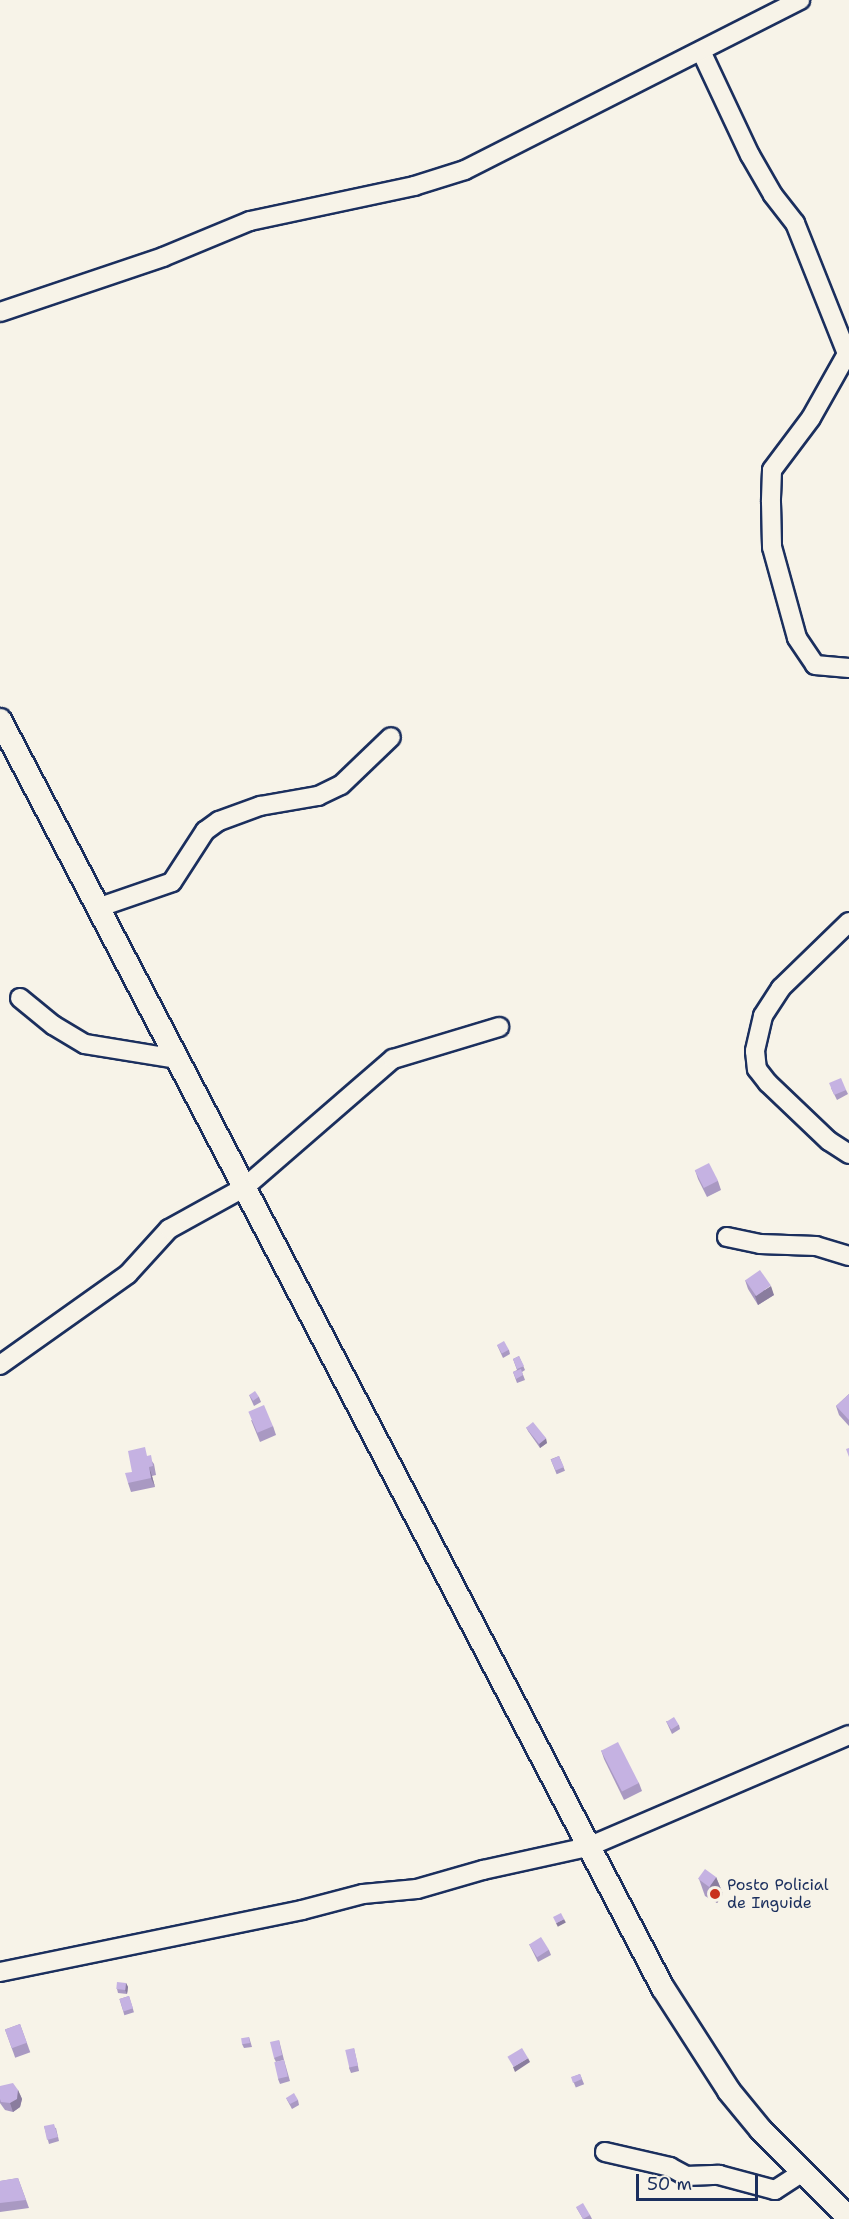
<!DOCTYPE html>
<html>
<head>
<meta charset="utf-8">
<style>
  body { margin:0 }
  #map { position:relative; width:849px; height:2219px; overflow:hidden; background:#f7f3e8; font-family:"Shantell Sans",sans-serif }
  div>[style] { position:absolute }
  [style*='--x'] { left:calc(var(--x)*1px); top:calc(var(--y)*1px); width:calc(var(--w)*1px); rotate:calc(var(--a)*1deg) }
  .roads { filter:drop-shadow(2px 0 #1b2f5e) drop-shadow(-2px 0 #1b2f5e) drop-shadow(0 2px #1b2f5e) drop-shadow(0 -2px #1b2f5e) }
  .minor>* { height:18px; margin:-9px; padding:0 9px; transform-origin:9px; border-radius:9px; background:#f7f3e8 }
  .tertiary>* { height:22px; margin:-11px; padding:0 11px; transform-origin:11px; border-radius:11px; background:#f7f3e8 }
  .wall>* { inset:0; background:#a999c2; transform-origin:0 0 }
  .shaded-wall>* { inset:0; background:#8a7d9e; transform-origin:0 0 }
  .building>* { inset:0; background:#c5b2e2; transform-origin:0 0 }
  .dots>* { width:16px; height:16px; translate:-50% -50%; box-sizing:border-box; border:3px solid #f7f3e8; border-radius:50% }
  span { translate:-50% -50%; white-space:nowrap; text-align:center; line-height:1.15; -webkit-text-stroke:4.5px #f7f3e8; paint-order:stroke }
  .poi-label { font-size:16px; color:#1b2f5e }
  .left { translate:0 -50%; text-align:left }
  .scale { position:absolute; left:636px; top:2174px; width:122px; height:27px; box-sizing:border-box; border:3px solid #1b2f5e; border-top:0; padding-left:8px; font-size:18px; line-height:21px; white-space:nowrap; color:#1b2f5e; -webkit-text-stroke:4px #f7f3e8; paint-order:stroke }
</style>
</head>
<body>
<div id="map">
  <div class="roads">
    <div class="minor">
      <div style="--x:701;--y:51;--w:115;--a:64.8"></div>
      <div style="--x:750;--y:155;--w:46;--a:60.1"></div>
      <div style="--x:773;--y:195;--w:36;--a:52"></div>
      <div style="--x:795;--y:223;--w:141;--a:68.3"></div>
      <div style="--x:847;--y:354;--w:73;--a:119.4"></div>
      <div style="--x:811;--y:418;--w:65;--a:126.9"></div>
      <div style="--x:772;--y:470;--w:32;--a:92"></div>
      <div style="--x:771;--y:502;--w:45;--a:88.7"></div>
      <div style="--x:772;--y:547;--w:94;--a:74.6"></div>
      <div style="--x:797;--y:638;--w:32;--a:56"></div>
      <div style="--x:815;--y:665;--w:34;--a:5"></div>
      <div style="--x:0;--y:312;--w:172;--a:-18.6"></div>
      <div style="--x:163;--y:257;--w:94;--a:-22.5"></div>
      <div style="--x:250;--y:221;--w:168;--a:-12"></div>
      <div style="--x:414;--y:186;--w:53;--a:-17.4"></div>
      <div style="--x:465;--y:170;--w:376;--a:-26.9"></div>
      <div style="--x:100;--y:907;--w:76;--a:-19.1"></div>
      <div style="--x:172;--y:882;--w:61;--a:-57.1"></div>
      <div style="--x:205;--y:831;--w:17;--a:-36"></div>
      <div style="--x:219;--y:821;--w:44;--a:-20.1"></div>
      <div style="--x:260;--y:806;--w:59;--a:-9.8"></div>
      <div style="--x:318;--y:796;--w:25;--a:-26"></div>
      <div style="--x:341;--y:785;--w:69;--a:-43.8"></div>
      <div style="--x:849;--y:922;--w:95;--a:135.9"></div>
      <div style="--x:781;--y:988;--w:33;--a:123"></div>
      <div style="--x:763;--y:1016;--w:36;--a:103"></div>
      <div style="--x:755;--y:1051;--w:18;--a:84"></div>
      <div style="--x:757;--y:1069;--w:18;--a:52"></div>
      <div style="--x:768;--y:1083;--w:84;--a:43.6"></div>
      <div style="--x:829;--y:1141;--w:24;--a:33"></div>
      <div style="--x:20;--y:998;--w:43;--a:39.3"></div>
      <div style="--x:53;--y:1025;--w:37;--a:31"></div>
      <div style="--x:85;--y:1044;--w:94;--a:9.2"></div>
      <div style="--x:727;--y:1237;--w:34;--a:12"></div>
      <div style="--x:760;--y:1244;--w:56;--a:2"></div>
      <div style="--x:816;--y:1246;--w:34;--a:17"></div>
      <div style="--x:0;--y:1365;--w:157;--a:-35.4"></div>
      <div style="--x:128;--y:1274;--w:61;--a:-47.7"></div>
      <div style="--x:169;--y:1229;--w:87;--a:-28.9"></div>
      <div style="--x:245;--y:1187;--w:196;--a:-40.9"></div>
      <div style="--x:393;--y:1059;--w:111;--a:-16.8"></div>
      <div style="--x:0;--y:1972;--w:308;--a:-11.6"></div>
      <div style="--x:302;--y:1910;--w:63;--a:-14.7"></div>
      <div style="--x:363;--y:1894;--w:54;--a:-5.3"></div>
      <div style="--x:417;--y:1889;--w:69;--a:-16.1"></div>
      <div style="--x:483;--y:1870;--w:107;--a:-12.4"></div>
      <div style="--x:588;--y:1847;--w:284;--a:-23.2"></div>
      <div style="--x:605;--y:2152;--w:67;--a:13"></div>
      <div style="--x:670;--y:2167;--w:18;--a:29"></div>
      <div style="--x:686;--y:2176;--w:33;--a:-2"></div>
      <div style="--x:719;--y:2175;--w:58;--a:15"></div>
      <div style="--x:775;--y:2190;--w:33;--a:-33"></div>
    </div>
    <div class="tertiary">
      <div style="--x:0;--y:720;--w:1431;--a:62.4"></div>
      <div style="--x:663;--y:1988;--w:122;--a:57.3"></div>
      <div style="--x:729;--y:2091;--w:50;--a:50.6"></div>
      <div style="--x:761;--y:2130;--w:124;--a:45"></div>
    </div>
  </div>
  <div class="wall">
    <div style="clip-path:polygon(831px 1088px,846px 1090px,848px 1094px,837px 1100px)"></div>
    <div style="clip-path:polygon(695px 1170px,718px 1181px,721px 1190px,707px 1197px,698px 1179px)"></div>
    <div style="clip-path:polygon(745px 1280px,774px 1295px,758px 1305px,748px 1289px)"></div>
    <div style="clip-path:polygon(497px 1345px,509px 1350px,510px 1354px,503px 1358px)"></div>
    <div style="clip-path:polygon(519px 1356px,525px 1370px,522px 1372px,525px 1380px,517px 1383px,513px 1372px,517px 1370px,513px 1359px)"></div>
    <div style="clip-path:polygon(849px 1394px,849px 1426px,839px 1415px,836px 1406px)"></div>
    <div style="clip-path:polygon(249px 1395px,259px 1397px,261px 1402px,254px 1406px)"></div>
    <div style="clip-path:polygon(251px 1420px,273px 1426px,276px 1435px,260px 1442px)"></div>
    <div style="clip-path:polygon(526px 1427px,547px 1443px,540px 1448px,528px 1431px)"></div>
    <div style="clip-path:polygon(148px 1456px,154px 1464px,156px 1475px,152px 1476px,155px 1487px,131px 1492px,128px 1483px,132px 1472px)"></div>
    <div style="left:559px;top:1456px;width:16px;height:9px;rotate:68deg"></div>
    <div style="clip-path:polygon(666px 1721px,679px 1725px,680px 1729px,672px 1734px)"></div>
    <div style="clip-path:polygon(601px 1750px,639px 1783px,642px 1791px,624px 1800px,604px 1759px)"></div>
    <div style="clip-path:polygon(716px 1877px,723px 1894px,717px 1903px,705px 1896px,699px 1879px)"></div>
    <div style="clip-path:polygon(529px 1944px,549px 1950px,551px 1955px,538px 1962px)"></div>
    <div style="clip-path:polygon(126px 1983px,128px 1987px,127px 1994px,118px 1993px,117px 1989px)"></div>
    <div style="left:129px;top:1996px;width:17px;height:10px;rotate:73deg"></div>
    <div style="left:20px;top:2024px;width:30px;height:16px;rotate:70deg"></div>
    <div style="clip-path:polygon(249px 2037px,252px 2047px,244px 2048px,242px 2044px)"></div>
    <div style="clip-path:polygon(279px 2040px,284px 2060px,276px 2062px,274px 2058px)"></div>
    <div style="clip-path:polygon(354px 2048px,359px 2071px,351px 2073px,349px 2068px)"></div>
    <div style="clip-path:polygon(284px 2060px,290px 2081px,280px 2084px,278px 2079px)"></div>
    <div style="left:580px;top:2074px;width:11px;height:9px;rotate:68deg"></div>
    <div style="clip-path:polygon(0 2086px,18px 2090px,22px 2099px,20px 2107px,13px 2112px,5px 2110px,0 2103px)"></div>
    <div style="clip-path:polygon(286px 2098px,298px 2100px,299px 2105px,292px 2109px)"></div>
    <div style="clip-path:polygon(44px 2126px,56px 2128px,59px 2141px,49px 2144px)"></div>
    <div style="clip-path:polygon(18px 2178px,29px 2208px,0 2212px,0 2181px)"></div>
    <div style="clip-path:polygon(576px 2207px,590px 2215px,592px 2219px,583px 2219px)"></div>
  </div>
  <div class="shaded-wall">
    <div style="clip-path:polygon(771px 1286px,774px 1295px,758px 1305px,755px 1296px)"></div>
    <div style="clip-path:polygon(546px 1438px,547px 1443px,540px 1448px,539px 1443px)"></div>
    <div style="clip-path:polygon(149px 1467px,152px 1476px,155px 1487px,151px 1478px)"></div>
    <div style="clip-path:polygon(716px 1877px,723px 1894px,717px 1903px,710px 1886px)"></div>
    <div style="left:564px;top:1919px;width:4px;height:9px;rotate:63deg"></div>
    <div style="clip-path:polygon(126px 1983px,128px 1987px,127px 1994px,125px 1990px)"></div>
    <div style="clip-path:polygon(528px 2058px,530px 2062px,515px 2072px,513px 2067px)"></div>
    <div style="clip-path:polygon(18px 2090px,22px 2099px,20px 2107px,13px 2112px,10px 2103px)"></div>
  </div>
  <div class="building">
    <div style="left:841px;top:1078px;width:13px;height:13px;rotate:67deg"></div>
    <div style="left:709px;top:1163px;width:20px;height:16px;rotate:63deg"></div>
    <div style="left:760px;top:1270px;width:19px;height:18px;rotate:55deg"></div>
    <div style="left:504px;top:1341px;width:10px;height:8px;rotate:61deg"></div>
    <div style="clip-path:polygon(519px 1356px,524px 1366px,517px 1369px,513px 1359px)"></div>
    <div style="clip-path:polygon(521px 1369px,523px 1375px,516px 1379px,513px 1372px)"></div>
    <div style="left:255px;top:1391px;width:7px;height:7px;rotate:56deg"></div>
    <div style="clip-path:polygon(849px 1394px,849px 1420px,836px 1406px)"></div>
    <div style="left:264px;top:1405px;width:23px;height:17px;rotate:67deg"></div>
    <div style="left:533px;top:1422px;width:21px;height:9px;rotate:51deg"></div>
    <div style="clip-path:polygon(145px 1447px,147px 1456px,151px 1455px,153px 1466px,149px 1467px,151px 1478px,128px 1483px,125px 1473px,132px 1472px,128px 1451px)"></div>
    <div style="clip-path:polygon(849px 1448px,849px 1457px,846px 1449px)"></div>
    <div style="left:559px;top:1456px;width:12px;height:9px;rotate:66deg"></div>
    <div style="left:674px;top:1717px;width:9px;height:9px;rotate:58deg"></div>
    <div style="left:618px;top:1742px;width:46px;height:19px;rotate:63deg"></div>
    <div style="left:705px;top:1869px;width:14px;height:12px;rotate:36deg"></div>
    <div style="left:561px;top:1913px;width:7px;height:9px;rotate:63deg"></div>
    <div style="left:541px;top:1937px;width:15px;height:14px;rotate:58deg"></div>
    <div style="left:117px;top:1982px;width:9px;height:7px;rotate:6deg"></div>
    <div style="left:129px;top:1996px;width:13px;height:10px;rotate:72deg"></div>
    <div style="left:20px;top:2024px;width:20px;height:16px;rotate:70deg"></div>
    <div style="left:249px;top:2037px;width:6px;height:8px;rotate:81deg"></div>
    <div style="clip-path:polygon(279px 2040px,282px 2055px,274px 2058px,270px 2042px)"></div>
    <div style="left:354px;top:2048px;width:18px;height:9px;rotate:77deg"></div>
    <div style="left:522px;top:2048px;width:12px;height:17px;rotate:59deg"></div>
    <div style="left:284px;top:2060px;width:17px;height:10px;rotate:77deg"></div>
    <div style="clip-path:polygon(580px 2074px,582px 2079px,573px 2083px,571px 2077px)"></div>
    <div style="clip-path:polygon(13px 2083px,18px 2090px,17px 2099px,10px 2103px,1px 2102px,0 2099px,0 2086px)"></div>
    <div style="clip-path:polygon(294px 2093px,298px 2100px,290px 2104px,286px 2098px)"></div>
    <div style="clip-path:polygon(54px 2124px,58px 2137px,47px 2140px,44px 2126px)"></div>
    <div style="clip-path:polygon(18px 2178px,26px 2200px,0 2203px,0 2181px)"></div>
    <div style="left:583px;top:2203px;width:14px;height:8px;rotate:60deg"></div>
  </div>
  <div class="dots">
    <div style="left:715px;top:1894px;background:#c8321e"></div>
  </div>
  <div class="poi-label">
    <span class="left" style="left:727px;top:1894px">Posto Policial<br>de Inguide</span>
  </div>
  <div class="scale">50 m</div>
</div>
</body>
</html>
